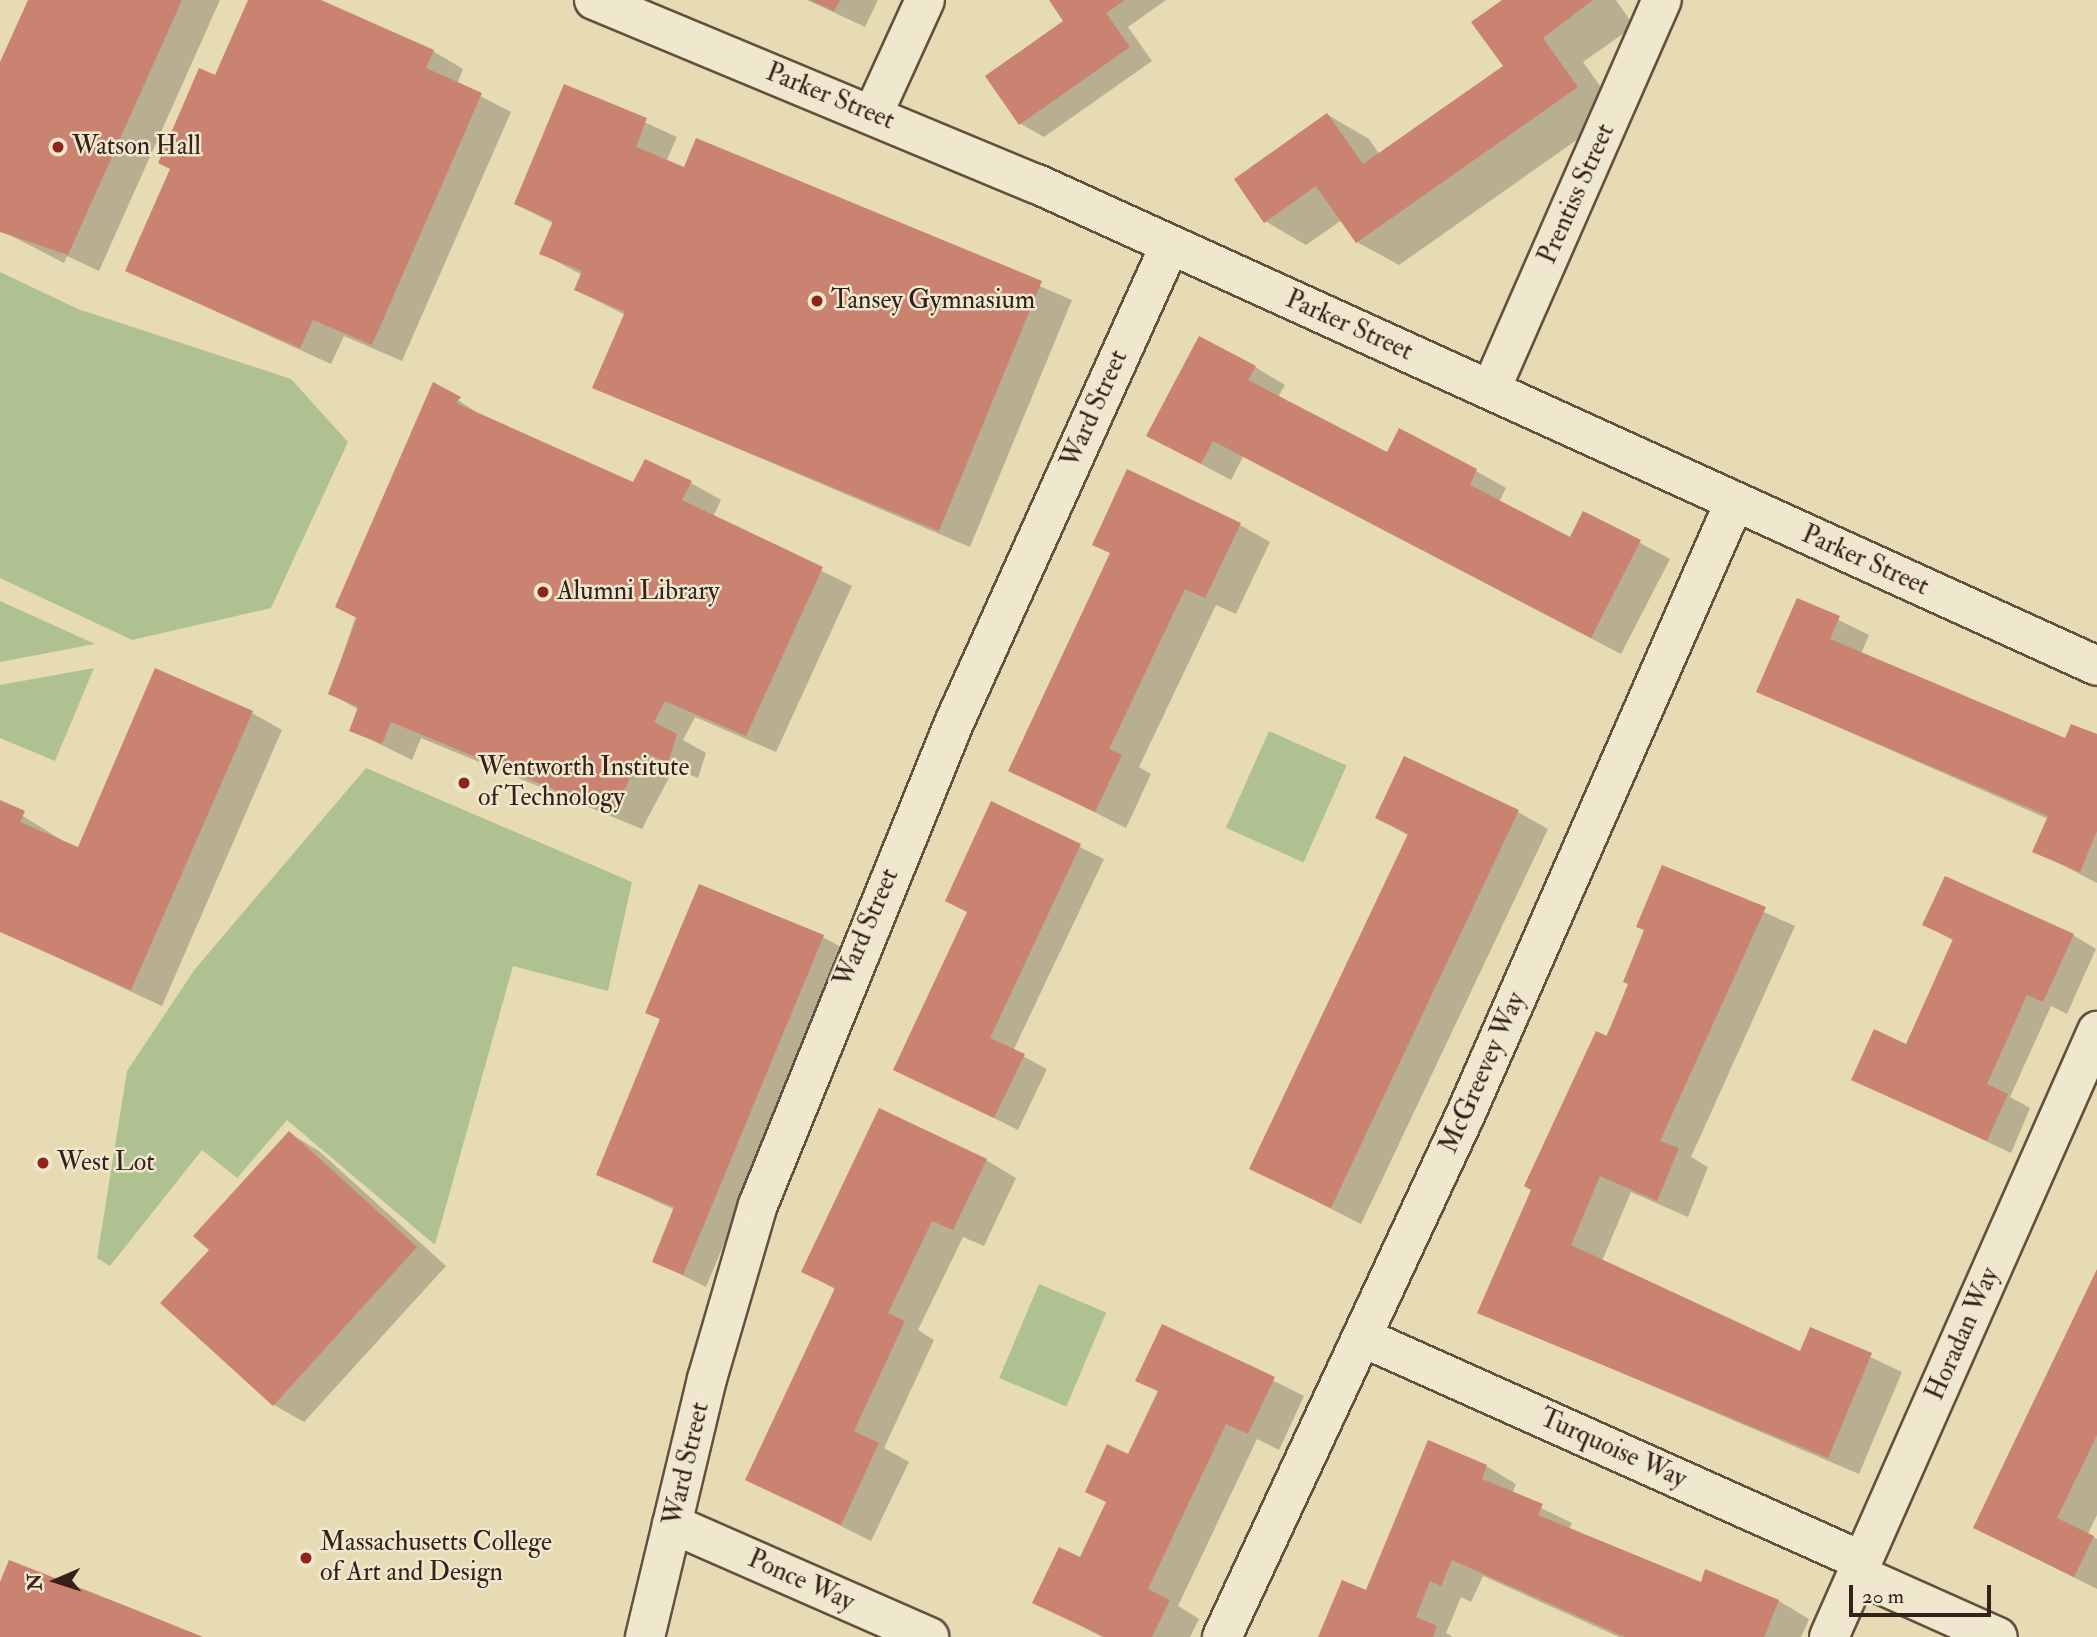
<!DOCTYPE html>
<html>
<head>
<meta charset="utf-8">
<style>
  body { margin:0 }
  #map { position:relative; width:2097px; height:1637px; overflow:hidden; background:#e7dbb4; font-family:"IM FELL Double Pica",serif }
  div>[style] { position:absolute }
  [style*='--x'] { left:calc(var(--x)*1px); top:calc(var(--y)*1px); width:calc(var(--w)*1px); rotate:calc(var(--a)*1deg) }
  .green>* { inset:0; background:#b0c191; transform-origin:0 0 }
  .shadow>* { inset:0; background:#0003 }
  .building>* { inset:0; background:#ca8271 }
  .roads { filter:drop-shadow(2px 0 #625040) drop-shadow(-2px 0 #625040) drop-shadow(0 2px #625040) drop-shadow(0 -2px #625040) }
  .minor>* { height:38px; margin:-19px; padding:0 19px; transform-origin:19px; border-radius:19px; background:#efe8ce }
  .tertiary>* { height:38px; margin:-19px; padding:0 19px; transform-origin:19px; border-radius:19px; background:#efe8ce }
  .dots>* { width:19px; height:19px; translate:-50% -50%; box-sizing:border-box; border:4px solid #efe8ce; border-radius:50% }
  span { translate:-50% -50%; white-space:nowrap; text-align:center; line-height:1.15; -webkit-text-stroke:5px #efe8ce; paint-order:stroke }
  .street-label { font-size:26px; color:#35211a }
  .poi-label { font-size:26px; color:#35211a }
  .left { translate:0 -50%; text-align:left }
  .north { position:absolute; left:21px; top:1546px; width:70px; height:70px; -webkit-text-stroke:5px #efe8ce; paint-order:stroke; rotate:267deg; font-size:19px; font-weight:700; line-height:28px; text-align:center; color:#35211a }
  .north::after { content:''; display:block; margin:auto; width:24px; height:32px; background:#35211a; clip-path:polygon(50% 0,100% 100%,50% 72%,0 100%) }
  .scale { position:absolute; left:1849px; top:1585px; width:142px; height:32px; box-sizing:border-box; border:4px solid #35211a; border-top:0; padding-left:9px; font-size:21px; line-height:24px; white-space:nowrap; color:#35211a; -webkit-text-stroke:5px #efe8ce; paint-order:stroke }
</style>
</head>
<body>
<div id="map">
  <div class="green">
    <div style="clip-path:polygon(0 272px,78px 309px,291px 379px,348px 442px,271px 608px,132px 640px,0 578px)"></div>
    <div style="clip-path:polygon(0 601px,95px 644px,0 662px)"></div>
    <div style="clip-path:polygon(94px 668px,55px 761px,0 738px,0 685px)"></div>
    <div style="left:1269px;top:731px;width:85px;height:106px;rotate:24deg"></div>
    <div style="clip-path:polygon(366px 768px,632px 882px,608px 991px,513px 966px,435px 1245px,287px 1120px,237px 1178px,202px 1150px,110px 1266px,97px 1258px,127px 1071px,195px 969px)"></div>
    <div style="left:1039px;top:1284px;width:73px;height:102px;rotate:23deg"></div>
  </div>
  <div class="shadow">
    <div style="clip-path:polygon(30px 0,220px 0,99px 271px,67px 256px,64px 263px,0 230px,0 66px)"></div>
    <div style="clip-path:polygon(250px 0,317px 0,433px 51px,463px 69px,457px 84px,511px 112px,402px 361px,344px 336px,331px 364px,127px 271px)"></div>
    <div style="clip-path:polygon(807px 0,878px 0,865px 27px)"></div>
    <div style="clip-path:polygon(1051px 0,1166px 0,1128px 27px,1152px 61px,1044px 137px,1021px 124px,987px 77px,1066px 21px)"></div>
    <div style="clip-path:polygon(1505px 0,1616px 0,1634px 26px,1583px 62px,1618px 111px,1399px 265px,1357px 242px,1342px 220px,1306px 245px,1265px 221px,1328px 115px,1369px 139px,1380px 155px,1505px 67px)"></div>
    <div style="clip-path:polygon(565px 86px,677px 137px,666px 162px,685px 170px,697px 140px,1072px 300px,970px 547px,595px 388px,625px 315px,576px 290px,582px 275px,541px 253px,554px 224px,516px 204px)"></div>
    <div style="clip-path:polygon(1255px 367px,1285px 385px,1278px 397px,1388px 454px,1400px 430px,1476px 471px,1506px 488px,1499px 502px,1570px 539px,1584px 513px,1670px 559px,1621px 654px,1243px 457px,1231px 480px,1148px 436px)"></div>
    <div style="clip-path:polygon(433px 384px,487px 419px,634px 484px,691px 483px,721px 500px,713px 517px,852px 586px,776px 752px,695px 717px,683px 740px,706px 753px,698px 778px,674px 768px,642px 829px,421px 738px,412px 760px,351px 730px,359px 710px,330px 693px)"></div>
    <div style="clip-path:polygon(1240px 525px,1270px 542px,1236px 614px,1216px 605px,1139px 767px,1151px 774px,1126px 828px,1010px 770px,1112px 554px,1094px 544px)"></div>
    <div style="clip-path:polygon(1798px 600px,1869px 635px,1861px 654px,2066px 741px,2097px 736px,2097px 883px,2035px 851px,2048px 819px,1758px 692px)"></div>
    <div style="clip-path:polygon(252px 713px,282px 730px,162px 1006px,0 931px,0 802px,78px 850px)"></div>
    <div style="clip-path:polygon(992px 804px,1104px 859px,1013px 1051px,1047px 1069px,1018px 1130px,895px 1069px,969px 913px)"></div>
    <div style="clip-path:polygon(1518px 812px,1548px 829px,1361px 1224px,1252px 1169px,1409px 836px,1378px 818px)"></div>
    <div style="clip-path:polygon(1663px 867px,1795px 926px,1691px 1157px,1708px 1167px,1688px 1217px,1631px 1192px,1602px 1261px,1801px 1353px,1811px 1329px,1902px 1372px,1859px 1474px,1479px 1312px,1630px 984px)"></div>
    <div style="clip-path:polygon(1925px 925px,2073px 935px,2096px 949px,2067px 1014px,2051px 1006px,2010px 1097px,2030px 1108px,2011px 1153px,1853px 1079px,1907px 1046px,1954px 941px)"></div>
    <div style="clip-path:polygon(823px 937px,846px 950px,706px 1287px,654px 1261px,675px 1210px,598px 1174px,661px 1020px,647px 1012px)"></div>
    <div style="clip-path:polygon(289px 1133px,319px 1151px,446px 1266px,304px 1422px,274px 1405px,211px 1250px)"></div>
    <div style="clip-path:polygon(986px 1160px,1016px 1178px,984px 1246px,963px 1237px,918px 1330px,934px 1340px,884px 1448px,909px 1462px,871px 1541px,747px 1479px,836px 1290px,804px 1271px)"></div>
    <div style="clip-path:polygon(2097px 1273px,2097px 1515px,2088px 1534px,2097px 1539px,2097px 1589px,1975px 1528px)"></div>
    <div style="clip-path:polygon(1163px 1326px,1304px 1396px,1279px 1450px,1257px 1439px,1178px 1606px,1199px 1619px,1190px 1637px,1102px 1637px,1035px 1602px,1081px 1560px,1159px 1392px,1138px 1380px)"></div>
    <div style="clip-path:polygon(1486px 1466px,1516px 1484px,1512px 1494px,1572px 1523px,1569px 1530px,1702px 1584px,1706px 1572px,1779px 1601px,1809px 1619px,1801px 1637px,1619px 1637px,1483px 1576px,1471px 1602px,1461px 1597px,1446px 1633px,1453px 1637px,1320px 1637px)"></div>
  </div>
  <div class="building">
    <div style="clip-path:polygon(28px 0,182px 0,68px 255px,0 232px,0 62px)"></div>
    <div style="clip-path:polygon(248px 0,321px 0,434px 50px,426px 68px,482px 93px,372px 345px,313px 320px,300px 348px,125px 271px,170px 169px,158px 163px,199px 68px,215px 75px)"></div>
    <div style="clip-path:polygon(810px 0,840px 0,834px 11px)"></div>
    <div style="clip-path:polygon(1049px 0,1125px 0,1106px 13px,1130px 47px,1019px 125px,985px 76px,1063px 21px)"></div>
    <div style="clip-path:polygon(1502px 0,1593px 0,1543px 38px,1578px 87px,1356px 243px,1316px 186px,1264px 223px,1234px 179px,1327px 113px,1363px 164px,1503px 66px,1471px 22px)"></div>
    <div style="clip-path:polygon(564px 84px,647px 118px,636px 147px,684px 167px,696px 138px,1042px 281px,939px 531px,592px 388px,625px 312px,574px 290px,582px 271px,539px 254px,553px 221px,514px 204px)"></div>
    <div style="clip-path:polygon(1199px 336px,1256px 366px,1248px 380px,1387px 452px,1399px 428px,1477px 469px,1470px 485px,1570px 537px,1583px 511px,1641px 540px,1591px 638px,1213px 441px,1201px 464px,1146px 436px)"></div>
    <div style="clip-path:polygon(433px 382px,461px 397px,456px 403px,633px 482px,645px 459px,692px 481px,682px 500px,823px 567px,746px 736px,665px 701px,654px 722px,677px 734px,668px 763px,644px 752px,612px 813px,391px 722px,382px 744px,349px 731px,358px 707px,328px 694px,357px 618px,335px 607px)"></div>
    <div style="clip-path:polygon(1127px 469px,1241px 523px,1205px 598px,1185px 589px,1109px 749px,1122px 755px,1095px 812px,1008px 771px,1110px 553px,1092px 545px)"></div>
    <div style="clip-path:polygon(1797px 598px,1840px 616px,1830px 639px,2065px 738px,2071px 724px,2097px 734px,2097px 831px,2080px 872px,2032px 852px,2048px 816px,1756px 692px)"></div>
    <div style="clip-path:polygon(155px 668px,253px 711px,131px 990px,0 932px,0 800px,25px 811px,20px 822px,78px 847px)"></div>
    <div style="clip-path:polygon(1404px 756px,1519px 810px,1331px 1208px,1249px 1169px,1408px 834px,1375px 818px)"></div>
    <div style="clip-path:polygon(991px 801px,1081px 844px,990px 1038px,1025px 1054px,994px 1118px,893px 1070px,967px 912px,945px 901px)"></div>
    <div style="clip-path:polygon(1662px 865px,1766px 907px,1660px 1141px,1679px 1148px,1657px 1201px,1600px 1176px,1571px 1245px,1800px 1351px,1810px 1327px,1872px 1353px,1828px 1458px,1477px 1313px,1531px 1190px,1524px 1186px,1596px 1031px,1607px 1036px,1628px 984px,1623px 982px,1644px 930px,1636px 927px)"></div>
    <div style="clip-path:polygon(1945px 876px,2074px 934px,2043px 1002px,2027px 995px,1987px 1084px,2008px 1094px,1987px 1141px,1851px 1080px,1874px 1029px,1906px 1044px,1953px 939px,1922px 925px)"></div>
    <div style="clip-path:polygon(699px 884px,824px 935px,683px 1275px,652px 1262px,674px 1207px,596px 1175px,660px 1019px,645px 1013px)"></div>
    <div style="clip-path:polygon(879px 1108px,987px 1159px,953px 1230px,932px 1221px,888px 1313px,905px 1321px,854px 1431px,879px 1443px,841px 1525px,745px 1480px,835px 1288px,801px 1272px)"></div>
    <div style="clip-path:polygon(289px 1131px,417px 1247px,273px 1406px,160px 1303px,209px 1250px,193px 1236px)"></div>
    <div style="clip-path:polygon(2097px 1269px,2097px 1435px,2057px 1518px,2094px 1536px,2074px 1577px,1973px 1528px)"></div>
    <div style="clip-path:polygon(1162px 1324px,1275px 1377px,1248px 1434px,1226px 1424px,1148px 1589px,1170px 1600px,1152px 1637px,1105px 1637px,1032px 1603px,1059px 1547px,1080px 1557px,1106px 1502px,1085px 1492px,1107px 1444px,1128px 1454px,1158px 1391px,1135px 1381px)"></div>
    <div style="clip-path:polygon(1428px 1440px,1487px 1465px,1482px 1479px,1543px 1504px,1538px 1515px,1701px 1582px,1705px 1569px,1779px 1600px,1764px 1637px,1625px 1637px,1452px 1560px,1441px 1586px,1430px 1581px,1416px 1617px,1437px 1626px,1433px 1637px,1318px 1637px,1342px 1580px,1366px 1590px)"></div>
    <div style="clip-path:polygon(9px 1560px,121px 1604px,203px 1637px,0 1637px,0 1582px)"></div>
  </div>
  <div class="roads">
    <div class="minor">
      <div style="--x:873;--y:114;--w:125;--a:-65.5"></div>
      <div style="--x:1491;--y:389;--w:425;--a:-66.3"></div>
      <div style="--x:1364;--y:1338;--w:546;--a:24.12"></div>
      <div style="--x:672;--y:1524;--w:281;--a:23.7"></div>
      <div style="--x:1857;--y:1574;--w:154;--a:24.1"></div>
      <div style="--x:645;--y:1637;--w:265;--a:-76.5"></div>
      <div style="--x:707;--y:1379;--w:181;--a:-73.7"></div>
      <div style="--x:758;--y:1205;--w:520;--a:-67.87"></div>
      <div style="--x:954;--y:723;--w:522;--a:-65.69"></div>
      <div style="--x:1222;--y:1637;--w:580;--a:-65.02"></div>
      <div style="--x:1467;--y:1111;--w:664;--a:-66.29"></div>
      <div style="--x:1829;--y:1637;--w:663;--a:-66.14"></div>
    </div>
    <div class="tertiary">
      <div style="--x:594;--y:0;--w:480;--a:22.6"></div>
      <div style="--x:1037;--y:184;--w:1164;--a:24.45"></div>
    </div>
  </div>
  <div class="dots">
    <div style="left:58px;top:147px;background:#8f2418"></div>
    <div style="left:817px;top:301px;background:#8f2418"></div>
    <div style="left:543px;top:592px;background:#8f2418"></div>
    <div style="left:464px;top:783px;background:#8f2418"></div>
    <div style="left:43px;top:1163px;background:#8f2418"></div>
    <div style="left:306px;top:1558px;background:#8f2418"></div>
  </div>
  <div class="street-label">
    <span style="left:830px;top:97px;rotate:22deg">Parker Street</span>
    <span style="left:1577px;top:194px;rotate:-66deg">Prentiss Street</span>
    <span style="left:1349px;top:326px;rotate:24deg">Parker Street</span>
    <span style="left:1095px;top:409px;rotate:-66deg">Ward Street</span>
    <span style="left:1865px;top:561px;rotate:24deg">Parker Street</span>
    <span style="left:867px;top:928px;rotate:-67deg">Ward Street</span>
    <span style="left:1483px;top:1073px;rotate:-66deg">McGreevey Way</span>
    <span style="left:1963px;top:1334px;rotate:-66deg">Horadan Way</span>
    <span style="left:1613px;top:1449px;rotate:24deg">Turquoise Way</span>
    <span style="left:687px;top:1464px;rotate:-77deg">Ward Street</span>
    <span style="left:801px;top:1581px;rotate:24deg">Ponce Way</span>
  </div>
  <div class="poi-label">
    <span class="left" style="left:72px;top:147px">Watson Hall</span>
    <span class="left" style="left:831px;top:301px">Tansey Gymnasium</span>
    <span class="left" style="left:557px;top:592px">Alumni Library</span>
    <span class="left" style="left:478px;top:783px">Wentworth Institute<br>of Technology</span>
    <span class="left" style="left:57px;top:1163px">West Lot</span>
    <span class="left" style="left:320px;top:1558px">Massachusetts College<br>of Art and Design</span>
  </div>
  <div class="north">N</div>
  <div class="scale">20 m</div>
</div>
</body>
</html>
